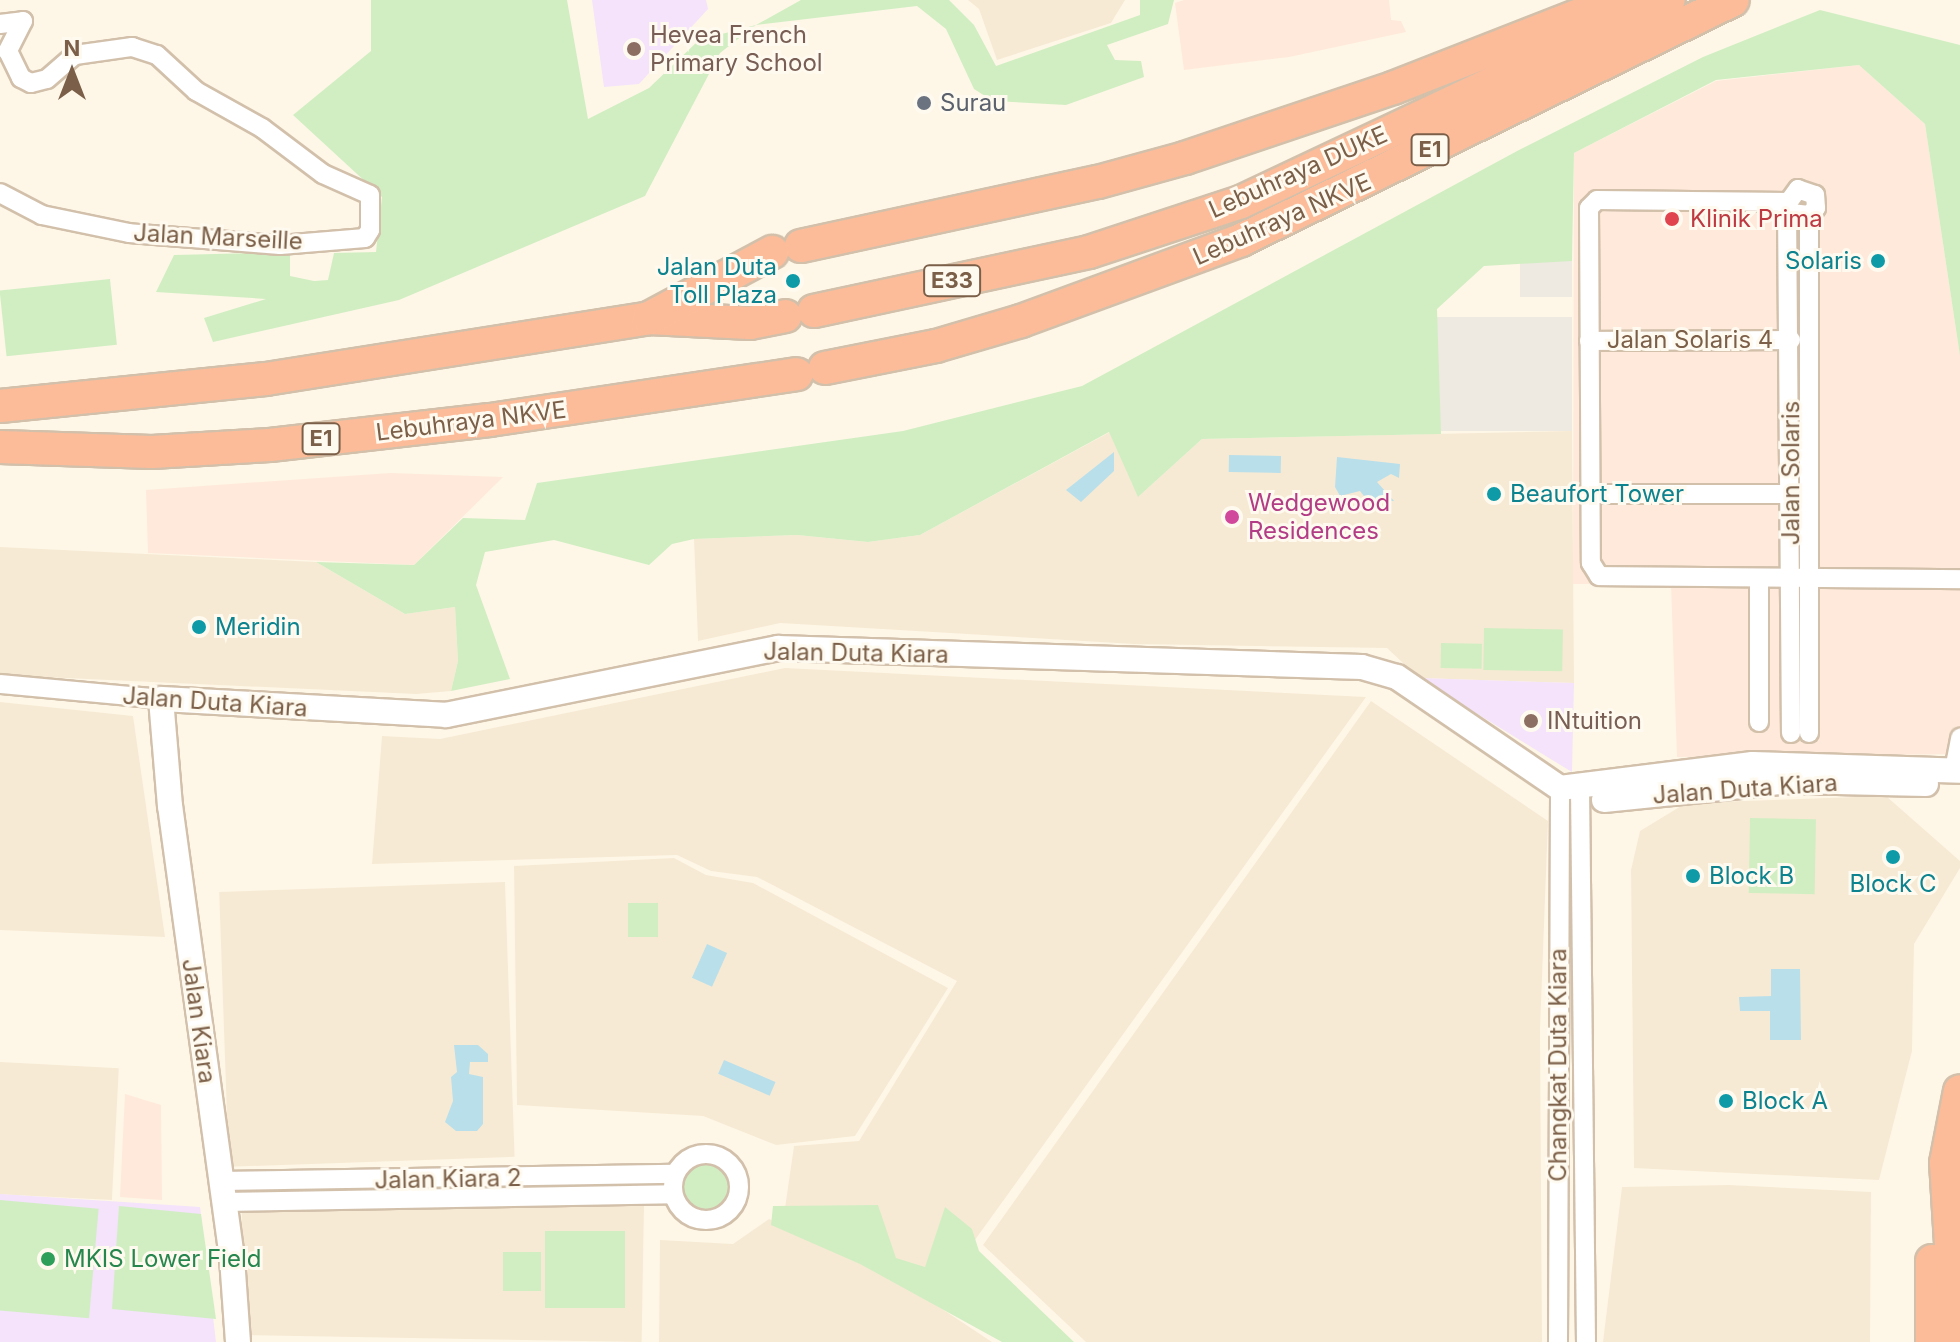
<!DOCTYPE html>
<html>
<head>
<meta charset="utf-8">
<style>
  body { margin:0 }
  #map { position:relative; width:1960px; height:1342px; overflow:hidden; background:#fef7e7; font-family:Inter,sans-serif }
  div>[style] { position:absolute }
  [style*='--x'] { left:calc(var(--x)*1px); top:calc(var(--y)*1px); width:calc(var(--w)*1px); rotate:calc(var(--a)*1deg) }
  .residential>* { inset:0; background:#f7ead4; transform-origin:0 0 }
  .commercial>* { inset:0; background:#ffe9da }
  .industrial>* { inset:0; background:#eee9e1; transform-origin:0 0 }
  .education>* { inset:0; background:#f4e3fb }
  .green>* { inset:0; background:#d1eec3; transform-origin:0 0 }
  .round { border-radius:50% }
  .water>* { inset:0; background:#b9dfea; transform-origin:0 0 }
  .roads { filter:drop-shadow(2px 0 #d2c0ab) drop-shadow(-2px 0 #d2c0ab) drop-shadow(0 2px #d2c0ab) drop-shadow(0 -2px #d2c0ab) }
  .minor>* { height:18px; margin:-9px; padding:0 9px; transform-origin:9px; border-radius:9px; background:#fff }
  .minor>.ring { margin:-9px; padding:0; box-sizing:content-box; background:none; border:18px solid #fff; border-radius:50% }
  .secondary>* { height:24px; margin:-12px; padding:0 12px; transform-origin:12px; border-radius:12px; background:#fff }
  .motorway>* { height:32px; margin:-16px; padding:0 16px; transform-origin:16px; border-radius:16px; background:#fdbc99 }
  .dots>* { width:22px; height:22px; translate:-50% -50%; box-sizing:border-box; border:4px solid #fffaef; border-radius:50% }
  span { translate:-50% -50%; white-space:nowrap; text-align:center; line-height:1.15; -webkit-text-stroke:6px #fffaef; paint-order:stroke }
  .shield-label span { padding:2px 6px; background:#fffaef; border:2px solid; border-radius:6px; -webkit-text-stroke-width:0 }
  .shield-label { font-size:22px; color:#7b5f48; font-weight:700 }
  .education-label { font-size:24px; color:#785e54 }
  .left { translate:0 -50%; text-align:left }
  .worship-label { font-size:24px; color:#5b616d }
  .street-label { font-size:24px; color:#7b5f48 }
  .health-label { font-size:24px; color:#be3a42 }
  .culture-label { font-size:24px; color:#0d838f }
  .right { translate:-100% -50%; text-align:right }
  .hotel-label { font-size:24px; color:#b23c85 }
  .leisure-label { font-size:24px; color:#27864d }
  .north { position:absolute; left:32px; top:32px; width:80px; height:80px; -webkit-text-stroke:6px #fffaef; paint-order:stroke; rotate:0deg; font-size:22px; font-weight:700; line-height:32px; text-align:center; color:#7b5f48 }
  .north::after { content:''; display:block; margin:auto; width:28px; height:36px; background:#7b5f48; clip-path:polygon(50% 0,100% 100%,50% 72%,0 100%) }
</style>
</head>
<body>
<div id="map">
  <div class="residential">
    <div style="clip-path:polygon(968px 0,1125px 0,1111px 23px,997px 60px,979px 9px)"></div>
    <div style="clip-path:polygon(1572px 431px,1574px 683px,1419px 678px,1387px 648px,1134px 644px,780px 623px,698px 641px,694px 539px,797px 535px,868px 542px,920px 535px,1110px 432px,1139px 496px,1202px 439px)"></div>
    <div style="clip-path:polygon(0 547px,316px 562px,405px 614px,455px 607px,458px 661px,451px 691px,416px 694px,0 675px)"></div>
    <div style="clip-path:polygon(785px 668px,1366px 697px,972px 1244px,923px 1276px,785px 1208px,794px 1146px,859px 1141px,957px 981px,757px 877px,711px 871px,677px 855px,372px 864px,382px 736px,440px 739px)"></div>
    <div style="clip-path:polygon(1371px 701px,1548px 821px,1540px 1030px,1542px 1342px,1086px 1342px,983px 1245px)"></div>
    <div style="clip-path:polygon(0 702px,133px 716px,165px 937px,0 930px)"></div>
    <div style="clip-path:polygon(1886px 796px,1960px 861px,1960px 868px,1914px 944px,1912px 1051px,1879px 1180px,1634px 1168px,1631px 870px,1640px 831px,1686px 803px)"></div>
    <div style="clip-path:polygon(674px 858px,706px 875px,753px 883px,948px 988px,855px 1136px,776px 1145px,703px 1116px,517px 1105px,514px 866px)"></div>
    <div style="left:505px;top:882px;width:275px;height:286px;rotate:88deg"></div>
    <div style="left:0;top:1062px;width:119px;height:132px;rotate:3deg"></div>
    <div style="clip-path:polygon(1729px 1185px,1871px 1192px,1870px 1342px,1603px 1342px,1622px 1187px)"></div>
    <div style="left:644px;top:1206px;width:136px;height:402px;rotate:91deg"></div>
    <div style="clip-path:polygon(769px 1219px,865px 1258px,992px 1342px,659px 1342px,660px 1240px,733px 1244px)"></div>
  </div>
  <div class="commercial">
    <div style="clip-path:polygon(1184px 0,1389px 0,1391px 20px,1401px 21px,1406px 32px,1289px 57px,1184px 70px,1175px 3px)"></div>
    <div style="clip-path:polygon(1859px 65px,1925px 124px,1960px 356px,1960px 754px,1677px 757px,1671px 584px,1573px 584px,1574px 153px,1716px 81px)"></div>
    <div style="clip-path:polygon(391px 473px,503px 477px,414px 565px,148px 553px,146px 490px)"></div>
    <div style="clip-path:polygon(125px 1094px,161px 1105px,162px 1200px,120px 1197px)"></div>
  </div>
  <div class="industrial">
    <div style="left:1572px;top:261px;width:36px;height:52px;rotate:90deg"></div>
    <div style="left:1572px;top:317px;width:114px;height:135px;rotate:90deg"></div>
  </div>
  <div class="education">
    <div style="clip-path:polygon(592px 0,706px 0,708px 9px,639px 84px,604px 87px)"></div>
    <div style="clip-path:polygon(1419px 678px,1574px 683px,1572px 772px,1549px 758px)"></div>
    <div style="clip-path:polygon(0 1194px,200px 1207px,216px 1342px,0 1342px)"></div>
  </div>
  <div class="green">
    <div style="clip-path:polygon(371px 0,567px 0,588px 119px,649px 88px,699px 40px,756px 25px,801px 0,949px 0,974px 25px,996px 66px,1140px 15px,1140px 0,1174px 0,1168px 24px,1107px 45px,1115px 60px,1141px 61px,1144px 77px,1066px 105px,993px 101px,974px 89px,946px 29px,917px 6px,756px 25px,720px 53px,645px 196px,399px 300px,213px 342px,204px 318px,266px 299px,156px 292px,174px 255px,290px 252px,290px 276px,314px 281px,328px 280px,334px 253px,376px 252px,382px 197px,293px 115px,371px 51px)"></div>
    <div style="clip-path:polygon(1820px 10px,1960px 45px,1960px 356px,1925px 124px,1859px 65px,1716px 80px,1574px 153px,1572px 261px,1484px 266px,1437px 309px,1441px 434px,1202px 439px,1138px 497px,1109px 432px,920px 535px,868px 542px,797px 535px,694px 539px,672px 544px,649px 565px,554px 540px,485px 552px,476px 585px,510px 679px,451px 691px,458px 661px,455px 607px,405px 614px,316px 562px,414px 565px,463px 518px,525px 520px,537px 483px,903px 431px,1082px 386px,1519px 150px,1703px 57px)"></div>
    <div style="left:110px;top:279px;width:66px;height:111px;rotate:84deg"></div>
    <div style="left:1484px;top:628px;width:79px;height:42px;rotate:1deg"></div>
    <div style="left:1441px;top:643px;width:41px;height:25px;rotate:1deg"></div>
    <div style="left:1750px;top:818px;width:66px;height:75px;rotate:1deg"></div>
    <div style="left:628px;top:903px;width:30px;height:34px"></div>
    <div class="round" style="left:683px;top:1164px;width:46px;height:46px"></div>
    <div style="left:0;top:1200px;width:99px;height:110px;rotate:5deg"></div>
    <div style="clip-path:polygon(878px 1205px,896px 1258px,925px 1267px,945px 1207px,972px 1229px,979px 1251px,1074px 1342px,1002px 1342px,860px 1264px,771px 1225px,773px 1206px)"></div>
    <div style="clip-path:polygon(119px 1206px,201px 1214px,216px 1319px,112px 1309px)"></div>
    <div style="left:545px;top:1231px;width:80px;height:77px"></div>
    <div style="left:503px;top:1252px;width:38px;height:39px"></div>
  </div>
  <div class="water">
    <div style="clip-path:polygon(1114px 452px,1114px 471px,1081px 502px,1066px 490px)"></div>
    <div style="left:1229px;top:455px;width:52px;height:17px;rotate:1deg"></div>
    <div style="clip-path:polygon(1337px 457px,1400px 464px,1399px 478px,1391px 474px,1377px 482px,1394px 501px,1367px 500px,1360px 491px,1340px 496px,1335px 487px)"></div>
    <div style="left:707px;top:944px;width:22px;height:37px;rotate:24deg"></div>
    <div style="clip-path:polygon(1771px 969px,1800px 969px,1801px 1040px,1770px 1040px,1770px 1011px,1740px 1011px,1739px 997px,1771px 996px)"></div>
    <div style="clip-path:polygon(454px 1045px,478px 1045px,488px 1054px,488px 1062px,470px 1062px,469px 1074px,483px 1077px,483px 1124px,477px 1131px,456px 1131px,445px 1122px,453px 1101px,451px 1077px,457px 1072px)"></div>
    <div style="left:724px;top:1060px;width:56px;height:15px;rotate:23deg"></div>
  </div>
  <div class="roads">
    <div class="minor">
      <div style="--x:0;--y:24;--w:23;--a:-7"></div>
      <div style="--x:23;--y:21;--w:34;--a:117"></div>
      <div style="--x:8;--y:51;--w:30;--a:64"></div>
      <div style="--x:21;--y:78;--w:11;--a:27"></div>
      <div style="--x:31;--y:83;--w:16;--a:-14"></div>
      <div style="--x:47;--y:79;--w:37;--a:-41"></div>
      <div style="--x:75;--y:55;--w:58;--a:-8"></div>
      <div style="--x:132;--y:47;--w:26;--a:18"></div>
      <div style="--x:157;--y:55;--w:53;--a:42.7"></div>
      <div style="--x:196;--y:91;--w:76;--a:29.3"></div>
      <div style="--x:262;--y:128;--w:76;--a:37"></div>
      <div style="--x:323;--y:174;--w:51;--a:24.1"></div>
      <div style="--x:370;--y:195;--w:35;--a:90"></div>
      <div style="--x:370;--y:230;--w:9;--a:122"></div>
      <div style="--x:365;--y:238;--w:85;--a:175.3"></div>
      <div style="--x:280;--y:245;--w:151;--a:-175.5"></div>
      <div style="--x:129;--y:233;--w:89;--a:-168.3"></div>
      <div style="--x:42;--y:215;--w:47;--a:-152.4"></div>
      <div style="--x:1788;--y:202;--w:191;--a:-179.4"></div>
      <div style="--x:1597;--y:200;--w:11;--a:135"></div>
      <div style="--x:1589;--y:208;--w:355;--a:89.7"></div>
      <div style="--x:1591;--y:563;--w:15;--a:58"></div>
      <div style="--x:1599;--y:576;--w:361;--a:0.5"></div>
      <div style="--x:1791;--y:213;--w:18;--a:6"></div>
      <div style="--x:1809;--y:215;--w:10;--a:-45"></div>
      <div style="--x:1816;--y:208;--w:13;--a:-94"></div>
      <div style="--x:1815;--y:195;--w:18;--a:-161"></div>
      <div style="--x:1798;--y:189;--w:19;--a:126"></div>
      <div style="--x:1787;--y:204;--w:529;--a:89.57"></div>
      <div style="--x:1809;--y:215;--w:518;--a:90"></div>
      <div style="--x:1589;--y:341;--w:202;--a:-0.3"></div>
      <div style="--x:1588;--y:494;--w:203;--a:0"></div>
      <div style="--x:1759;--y:578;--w:144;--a:90"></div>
      <div style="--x:0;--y:684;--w:162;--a:5.3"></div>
      <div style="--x:1954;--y:770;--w:33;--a:-79"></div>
      <div style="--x:1580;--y:788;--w:554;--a:89.38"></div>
      <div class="ring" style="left:673px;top:1154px;width:48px;height:48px"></div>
      <div style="--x:221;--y:1181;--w:454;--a:-0.9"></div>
      <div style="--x:224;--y:1202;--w:449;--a:-1"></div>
      <div style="--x:1558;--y:1342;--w:554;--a:-89.79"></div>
    </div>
    <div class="secondary">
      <div style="--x:1604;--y:800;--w:189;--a:-5.8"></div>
      <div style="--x:1792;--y:781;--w:134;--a:1.3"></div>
      <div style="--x:238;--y:1342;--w:84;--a:-94.1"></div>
      <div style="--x:232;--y:1258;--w:456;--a:-97.8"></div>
      <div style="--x:170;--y:806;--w:107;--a:-94.8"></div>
      <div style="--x:161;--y:699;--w:285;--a:3.2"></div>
      <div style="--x:446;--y:715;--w:339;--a:-11.4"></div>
      <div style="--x:778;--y:648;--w:584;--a:1.86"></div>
      <div style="--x:1362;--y:667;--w:36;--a:16"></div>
      <div style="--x:1397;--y:677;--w:197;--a:34.3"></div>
      <div style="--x:1560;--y:788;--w:194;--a:-7.1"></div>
      <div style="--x:1753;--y:764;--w:207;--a:1.9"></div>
    </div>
    <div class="motorway">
      <div style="--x:801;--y:246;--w:304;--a:-12.2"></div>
      <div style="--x:1098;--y:182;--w:90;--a:-15.4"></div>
      <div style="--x:1185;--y:158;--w:219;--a:-18.6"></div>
      <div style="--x:1393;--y:88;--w:241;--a:-21.4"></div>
      <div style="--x:814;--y:311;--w:281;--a:-12.1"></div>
      <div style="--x:1089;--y:252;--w:160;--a:-18.2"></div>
      <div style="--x:1241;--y:202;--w:473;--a:-25.3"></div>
      <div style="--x:649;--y:318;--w:101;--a:2.8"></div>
      <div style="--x:750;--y:323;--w:36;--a:-11"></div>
      <div style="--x:825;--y:368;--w:113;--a:-11.2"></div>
      <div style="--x:936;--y:346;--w:89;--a:-16.4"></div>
      <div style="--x:1021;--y:321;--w:234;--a:-20.2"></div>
      <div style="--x:1241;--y:240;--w:547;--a:-26"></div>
      <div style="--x:0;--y:406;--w:267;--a:-5.8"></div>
      <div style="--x:266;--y:379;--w:388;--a:-9"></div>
      <div style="--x:649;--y:318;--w:140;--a:-28.2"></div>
      <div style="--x:0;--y:447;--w:152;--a:1.9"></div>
      <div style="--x:152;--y:452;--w:118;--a:-3.4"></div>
      <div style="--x:270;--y:445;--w:221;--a:-6.5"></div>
      <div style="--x:490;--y:420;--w:310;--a:-8.5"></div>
      <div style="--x:1932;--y:1342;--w:81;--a:-90"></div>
      <div style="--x:1957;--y:1342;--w:179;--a:-93.5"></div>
      <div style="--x:1946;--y:1163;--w:73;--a:-79"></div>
    </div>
  </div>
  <div class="dots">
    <div style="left:634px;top:49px;background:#8d6e63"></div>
    <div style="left:924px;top:103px;background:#6b7280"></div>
    <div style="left:1672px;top:219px;background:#e0444e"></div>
    <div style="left:1878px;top:261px;background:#0f9aa8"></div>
    <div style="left:793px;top:281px;background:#0f9aa8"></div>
    <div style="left:1494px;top:494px;background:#0f9aa8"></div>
    <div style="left:1232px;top:517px;background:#d1479c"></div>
    <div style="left:199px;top:627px;background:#0f9aa8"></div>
    <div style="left:1531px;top:721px;background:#8d6e63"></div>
    <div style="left:1893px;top:857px;background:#0f9aa8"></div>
    <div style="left:1693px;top:876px;background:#0f9aa8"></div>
    <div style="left:1726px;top:1101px;background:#0f9aa8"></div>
    <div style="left:48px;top:1259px;background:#2e9e5b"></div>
  </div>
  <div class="shield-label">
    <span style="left:1430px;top:150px">E1</span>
    <span style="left:952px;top:281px">E33</span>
    <span style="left:321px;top:439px">E1</span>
  </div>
  <div class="education-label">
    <span class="left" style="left:650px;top:49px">Hevea French<br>Primary School</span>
    <span class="left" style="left:1547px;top:721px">INtuition</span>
  </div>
  <div class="worship-label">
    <span class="left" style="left:940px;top:103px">Surau</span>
  </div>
  <div class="street-label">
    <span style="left:1298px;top:172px;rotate:-24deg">Lebuhraya DUKE</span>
    <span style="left:1282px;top:219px;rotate:-24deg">Lebuhraya NKVE</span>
    <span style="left:218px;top:237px;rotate:3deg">Jalan Marseille</span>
    <span style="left:1690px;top:340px">Jalan Solaris 4</span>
    <span style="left:471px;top:421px;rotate:-7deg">Lebuhraya NKVE</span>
    <span style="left:1791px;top:473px;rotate:-90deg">Jalan Solaris</span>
    <span style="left:856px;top:653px;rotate:1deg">Jalan Duta Kiara</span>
    <span style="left:215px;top:702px;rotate:4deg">Jalan Duta Kiara</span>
    <span style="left:1745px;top:789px;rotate:-4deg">Jalan Duta Kiara</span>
    <span style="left:199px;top:1021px;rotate:82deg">Jalan Kiara</span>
    <span style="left:1558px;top:1065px;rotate:-90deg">Changkat Duta Kiara</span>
    <span style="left:448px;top:1179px;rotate:-1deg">Jalan Kiara 2</span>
  </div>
  <div class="health-label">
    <span class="left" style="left:1690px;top:219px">Klinik Prima</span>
  </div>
  <div class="culture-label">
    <span class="right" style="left:1862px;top:261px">Solaris</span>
    <span class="right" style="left:777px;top:281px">Jalan Duta<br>Toll Plaza</span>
    <span class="left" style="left:1510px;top:494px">Beaufort Tower</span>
    <span class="left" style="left:215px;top:627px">Meridin</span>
    <span class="left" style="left:1709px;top:876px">Block B</span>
    <span style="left:1893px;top:884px">Block C</span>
    <span class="left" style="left:1742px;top:1101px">Block A</span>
  </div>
  <div class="hotel-label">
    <span class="left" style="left:1248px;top:517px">Wedgewood<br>Residences</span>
  </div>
  <div class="leisure-label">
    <span class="left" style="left:64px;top:1259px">MKIS Lower Field</span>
  </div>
  <div class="north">N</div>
</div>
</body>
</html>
